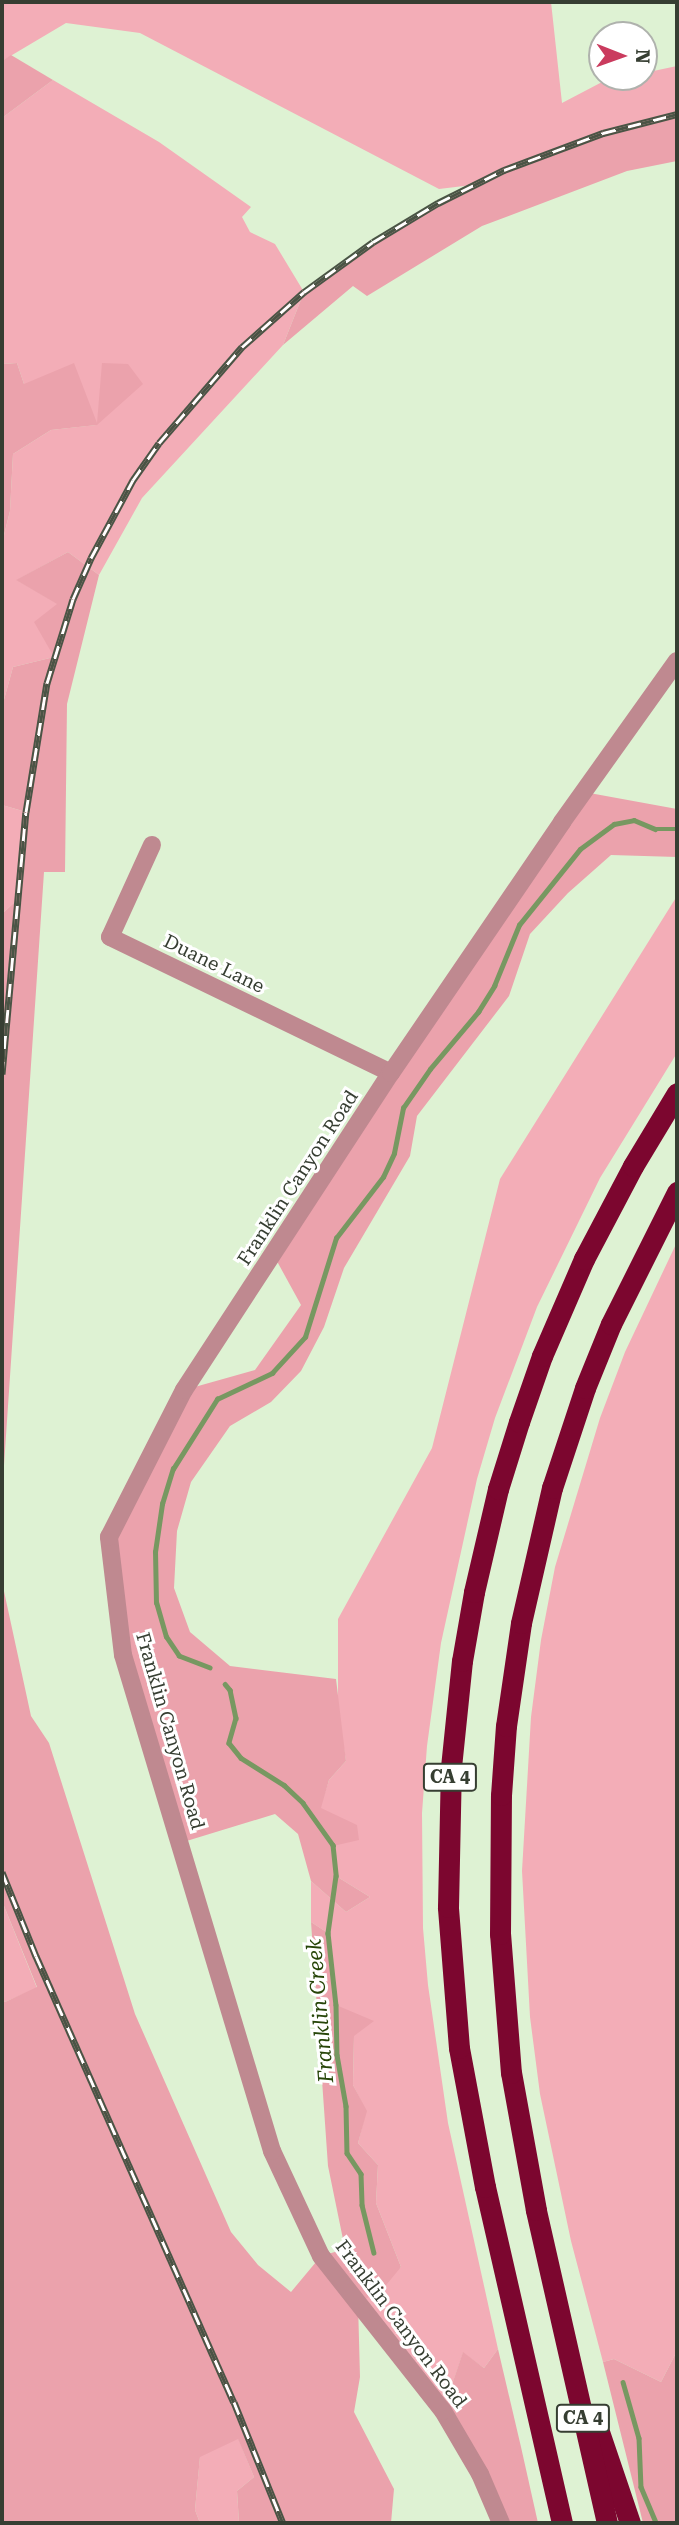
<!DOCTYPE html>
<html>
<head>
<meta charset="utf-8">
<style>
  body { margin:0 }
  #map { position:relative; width:679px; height:2525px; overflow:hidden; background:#def2d3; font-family:"Roboto Serif",serif }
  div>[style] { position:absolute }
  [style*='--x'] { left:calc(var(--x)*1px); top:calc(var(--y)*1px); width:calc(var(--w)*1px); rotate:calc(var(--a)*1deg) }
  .green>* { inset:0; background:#f3adb7 }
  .forest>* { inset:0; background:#eba2ac }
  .stream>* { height:4.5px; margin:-2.25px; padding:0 2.25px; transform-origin:2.25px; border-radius:2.25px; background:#779861 }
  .minor>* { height:18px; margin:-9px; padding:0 9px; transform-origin:9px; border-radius:9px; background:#bf8990 }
  .highway>* { height:21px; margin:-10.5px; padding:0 10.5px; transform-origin:10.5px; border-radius:10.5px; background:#7c062f }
  .rail>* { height:7px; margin-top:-3.5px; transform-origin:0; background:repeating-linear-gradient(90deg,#fff 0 13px,#4a5445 0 26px); box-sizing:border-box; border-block:2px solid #4a5445 }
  span { translate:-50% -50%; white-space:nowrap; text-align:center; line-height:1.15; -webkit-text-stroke:6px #fff; paint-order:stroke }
  .shield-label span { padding:2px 5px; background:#fff; border:2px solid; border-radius:5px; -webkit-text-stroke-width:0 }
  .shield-label { font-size:18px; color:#363e32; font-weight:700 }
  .street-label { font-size:19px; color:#363e32 }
  .water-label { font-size:21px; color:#264508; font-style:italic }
  .frame { position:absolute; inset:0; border:4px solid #363e32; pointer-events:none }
  .north { position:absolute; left:588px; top:21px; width:70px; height:70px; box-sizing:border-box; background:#fff; border:2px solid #afb2ad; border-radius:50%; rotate:91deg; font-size:19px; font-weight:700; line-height:28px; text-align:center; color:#363e32 }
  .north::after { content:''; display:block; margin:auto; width:24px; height:32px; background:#ca3b5e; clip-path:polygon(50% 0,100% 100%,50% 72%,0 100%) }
</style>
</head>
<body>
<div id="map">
  <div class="green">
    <div style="clip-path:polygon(2px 2px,551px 2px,562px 103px,604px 81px,644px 77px,644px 73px,677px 66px,677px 114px,637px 124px,504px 170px,472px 185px,439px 189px,140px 33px,66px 23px,2px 61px)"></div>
    <div style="clip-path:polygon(53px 80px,159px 142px,251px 207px,242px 217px,250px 232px,275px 244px,304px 292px,283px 345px,142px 498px,99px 575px,68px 552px,17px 580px,58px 604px,54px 657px,13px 667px,2px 707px,2px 543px,10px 511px,13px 454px,51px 430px,96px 425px,24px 384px,17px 363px,2px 364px,2px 118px)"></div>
    <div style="clip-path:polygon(2px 805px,26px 812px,18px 899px,2px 914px)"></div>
    <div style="clip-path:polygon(677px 896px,677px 1053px,600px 1178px,537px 1307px,495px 1418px,477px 1479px,441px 1643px,427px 1746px,422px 1813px,423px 1928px,428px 1985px,448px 2123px,498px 2349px,484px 2368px,463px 2353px,443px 2411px,358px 2303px,401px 2267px,376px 2203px,378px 2165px,358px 2143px,366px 2111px,353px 2085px,354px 2036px,336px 2005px,328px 1933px,311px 1922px,311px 1881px,346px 1912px,370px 1897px,336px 1876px,333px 1845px,320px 1808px,329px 1780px,346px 1761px,338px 1712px,338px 1619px,432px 1448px,500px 1179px)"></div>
    <div style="clip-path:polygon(677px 1242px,677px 2351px,661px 2382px,614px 2359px,603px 2362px,571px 2241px,540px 2094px,530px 2017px,522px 1871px,531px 1717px,541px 1640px,555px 1567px,600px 1418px,625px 1352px)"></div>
    <div style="clip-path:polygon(2px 1901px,37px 1988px,5px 2002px,2px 2000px)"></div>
    <div style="clip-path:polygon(238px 2438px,254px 2477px,237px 2491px,239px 2523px,200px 2523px,195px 2510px,200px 2456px)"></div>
  </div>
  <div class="forest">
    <div style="clip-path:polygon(11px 55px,53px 80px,2px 118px,2px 61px)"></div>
    <div style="clip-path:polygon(677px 114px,677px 161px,627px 171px,482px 226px,367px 296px,353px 286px,283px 345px,304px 292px,404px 222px,472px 185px,536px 157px,603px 133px)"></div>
    <div style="clip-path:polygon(17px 363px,24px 384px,74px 363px,97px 423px,102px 363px,128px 364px,143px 384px,97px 425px,51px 430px,13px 454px,10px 511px,2px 543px,2px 364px)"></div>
    <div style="clip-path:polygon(68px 552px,99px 575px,67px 704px,65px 872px,44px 872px,2px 1495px,2px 914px,18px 899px,26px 812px,2px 805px,2px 707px,13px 667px,54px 657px,34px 622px,57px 604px,16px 580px)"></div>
    <div style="clip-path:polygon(584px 792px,677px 809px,677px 857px,611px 855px,568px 893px,530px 934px,509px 996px,417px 1116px,410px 1156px,344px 1268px,324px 1327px,301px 1371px,271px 1402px,230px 1426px,191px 1482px,177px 1531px,174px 1588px,190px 1632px,230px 1666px,336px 1679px,346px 1761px,329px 1780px,321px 1808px,357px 1825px,359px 1840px,333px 1846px,336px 1876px,370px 1897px,346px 1912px,311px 1881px,298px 1834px,275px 1814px,180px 1843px,123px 1655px,109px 1537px,184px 1390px,255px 1370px,301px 1305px,273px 1254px)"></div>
    <div style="clip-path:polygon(2px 1582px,31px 1716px,49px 1743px,135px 2014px,231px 2232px,258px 2265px,291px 2292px,321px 2256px,345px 2249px,328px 2166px,311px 1922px,328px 1933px,336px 2005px,374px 2021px,354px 2036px,353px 2085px,367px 2111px,358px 2143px,378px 2165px,376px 2203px,401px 2267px,382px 2290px,358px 2303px,360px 2377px,354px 2412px,394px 2489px,391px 2523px,239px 2523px,237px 2491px,254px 2477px,238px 2439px,200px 2457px,195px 2510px,200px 2523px,2px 2523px,2px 2000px,5px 2002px,37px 1987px,2px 1901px)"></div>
    <div style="clip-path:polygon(498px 2349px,521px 2447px,538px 2523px,501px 2523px,443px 2411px,463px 2352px,484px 2368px)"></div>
    <div style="clip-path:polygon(677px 2351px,677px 2523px,643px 2523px,603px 2362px,614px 2359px,661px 2382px)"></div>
  </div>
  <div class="stream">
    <div style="--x:210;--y:1668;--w:33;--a:-159"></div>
    <div style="--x:179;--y:1656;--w:23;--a:-124"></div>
    <div style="--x:166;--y:1637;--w:35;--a:-106"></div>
    <div style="--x:156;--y:1603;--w:51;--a:-91.1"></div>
    <div style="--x:155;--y:1552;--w:49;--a:-81.7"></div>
    <div style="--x:162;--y:1504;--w:37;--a:-73"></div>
    <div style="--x:173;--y:1469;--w:83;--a:-57.8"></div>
    <div style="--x:217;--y:1399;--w:61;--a:-25.3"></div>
    <div style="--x:272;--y:1373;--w:49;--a:-47.5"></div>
    <div style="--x:305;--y:1337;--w:104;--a:-72.6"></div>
    <div style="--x:336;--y:1238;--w:77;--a:-52.4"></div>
    <div style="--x:383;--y:1177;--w:26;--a:-65"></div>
    <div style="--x:394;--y:1153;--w:46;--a:-78.7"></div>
    <div style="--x:403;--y:1108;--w:47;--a:-55.3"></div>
    <div style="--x:430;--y:1069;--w:75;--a:-49.9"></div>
    <div style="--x:478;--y:1012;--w:31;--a:-58"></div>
    <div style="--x:494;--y:986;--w:66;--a:-67.7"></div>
    <div style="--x:519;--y:925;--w:97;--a:-51.2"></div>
    <div style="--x:580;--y:849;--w:42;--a:-36.3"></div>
    <div style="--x:614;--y:824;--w:20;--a:-11"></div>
    <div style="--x:634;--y:820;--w:23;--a:23"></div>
    <div style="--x:655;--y:829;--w:22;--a:0"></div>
    <div style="--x:225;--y:1684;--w:8;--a:50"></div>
    <div style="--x:230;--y:1690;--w:29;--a:78"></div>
    <div style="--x:236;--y:1718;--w:26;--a:106"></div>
    <div style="--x:229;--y:1743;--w:19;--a:51"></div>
    <div style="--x:241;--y:1758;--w:51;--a:32.1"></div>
    <div style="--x:284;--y:1785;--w:26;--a:43"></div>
    <div style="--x:303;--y:1803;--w:52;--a:54.5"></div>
    <div style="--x:333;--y:1845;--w:31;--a:84"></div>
    <div style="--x:336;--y:1876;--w:58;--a:98"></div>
    <div style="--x:328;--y:1933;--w:72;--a:83.7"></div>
    <div style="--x:336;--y:2005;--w:50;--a:88.9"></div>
    <div style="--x:337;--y:2055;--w:52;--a:80"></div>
    <div style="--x:346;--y:2106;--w:47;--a:88.8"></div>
    <div style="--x:347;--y:2153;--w:25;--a:56"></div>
    <div style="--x:361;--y:2174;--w:31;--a:88"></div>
    <div style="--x:362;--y:2205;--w:49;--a:76"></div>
    <div style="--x:623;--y:2382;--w:58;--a:74.1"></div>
    <div style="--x:639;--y:2438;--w:49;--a:87.7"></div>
    <div style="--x:641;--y:2487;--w:39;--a:67"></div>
  </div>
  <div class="minor">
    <div style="--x:152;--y:845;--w:101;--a:114.5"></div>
    <div style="--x:110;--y:937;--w:312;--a:25.8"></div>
    <div style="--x:501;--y:2523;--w:53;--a:-113.2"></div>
    <div style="--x:480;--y:2474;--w:73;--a:-120.4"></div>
    <div style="--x:443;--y:2411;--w:197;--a:-128.2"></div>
    <div style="--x:321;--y:2256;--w:116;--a:-115"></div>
    <div style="--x:272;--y:2151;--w:518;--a:-106.72"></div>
    <div style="--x:123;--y:1655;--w:119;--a:-96.8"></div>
    <div style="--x:109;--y:1537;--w:165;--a:-63"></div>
    <div style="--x:184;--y:1390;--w:379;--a:-56.9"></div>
    <div style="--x:391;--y:1073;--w:304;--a:-55.7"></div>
    <div style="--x:562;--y:822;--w:198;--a:-54.5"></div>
  </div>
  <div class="highway">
    <div style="--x:597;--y:2426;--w:102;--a:71.2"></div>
    <div style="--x:562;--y:2523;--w:345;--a:-102.9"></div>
    <div style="--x:485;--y:2187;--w:141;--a:-100.6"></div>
    <div style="--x:459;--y:2048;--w:141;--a:-94.5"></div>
    <div style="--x:448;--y:1907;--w:140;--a:-88.8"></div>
    <div style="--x:451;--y:1767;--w:107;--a:-84.1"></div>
    <div style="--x:462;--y:1661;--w:70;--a:-80.1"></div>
    <div style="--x:474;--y:1592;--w:106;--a:-76.9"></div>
    <div style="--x:498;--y:1489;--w:70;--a:-72.6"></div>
    <div style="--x:519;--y:1422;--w:70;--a:-70.8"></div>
    <div style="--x:542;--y:1356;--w:106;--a:-66.6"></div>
    <div style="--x:584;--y:1259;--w:105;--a:-62.2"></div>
    <div style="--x:633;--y:1166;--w:85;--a:-58.9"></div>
    <div style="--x:607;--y:2523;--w:321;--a:-102.8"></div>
    <div style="--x:536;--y:2210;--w:139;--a:-100.3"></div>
    <div style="--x:511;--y:2073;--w:139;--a:-94.5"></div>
    <div style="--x:500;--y:1934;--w:139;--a:-89.6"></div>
    <div style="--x:501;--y:1795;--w:69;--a:-85.9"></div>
    <div style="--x:506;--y:1726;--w:104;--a:-81.7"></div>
    <div style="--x:521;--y:1623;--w:139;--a:-77.1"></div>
    <div style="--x:552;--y:1488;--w:105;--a:-71.7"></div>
    <div style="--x:585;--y:1388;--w:69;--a:-67.9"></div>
    <div style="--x:611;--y:1324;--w:148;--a:-63.4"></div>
  </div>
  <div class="rail">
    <div style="--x:2;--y:1074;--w:263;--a:-84.8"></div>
    <div style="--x:26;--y:812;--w:131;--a:-80.8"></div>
    <div style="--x:47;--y:683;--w:88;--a:-72.8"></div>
    <div style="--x:73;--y:599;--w:45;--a:-66.3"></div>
    <div style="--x:91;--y:558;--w:89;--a:-61.7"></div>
    <div style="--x:133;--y:480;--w:45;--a:-54.9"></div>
    <div style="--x:159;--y:443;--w:127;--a:-49.2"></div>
    <div style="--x:242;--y:347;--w:83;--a:-41.6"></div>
    <div style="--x:304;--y:292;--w:85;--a:-35.9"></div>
    <div style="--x:373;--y:242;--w:76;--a:-31"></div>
    <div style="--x:438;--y:203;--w:74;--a:-26.6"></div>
    <div style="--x:504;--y:170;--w:106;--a:-20.5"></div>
    <div style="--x:603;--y:133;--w:76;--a:-14.4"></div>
    <div style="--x:2;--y:1872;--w:91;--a:68"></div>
    <div style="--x:36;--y:1956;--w:488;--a:66.1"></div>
    <div style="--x:234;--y:2402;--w:131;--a:68"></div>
  </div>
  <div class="shield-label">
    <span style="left:450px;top:1777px">CA 4</span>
    <span style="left:583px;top:2418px">CA 4</span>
  </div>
  <div class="street-label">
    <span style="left:214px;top:964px;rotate:26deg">Duane Lane</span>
    <span style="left:298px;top:1178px;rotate:-57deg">Franklin Canyon Road</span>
    <span style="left:170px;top:1731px;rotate:74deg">Franklin Canyon Road</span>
    <span style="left:401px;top:2324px;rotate:53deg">Franklin Canyon Road</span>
  </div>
  <div class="water-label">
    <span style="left:320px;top:2011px;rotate:-95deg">Franklin Creek</span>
  </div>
  <div class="frame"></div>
  <div class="north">N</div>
</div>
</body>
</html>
